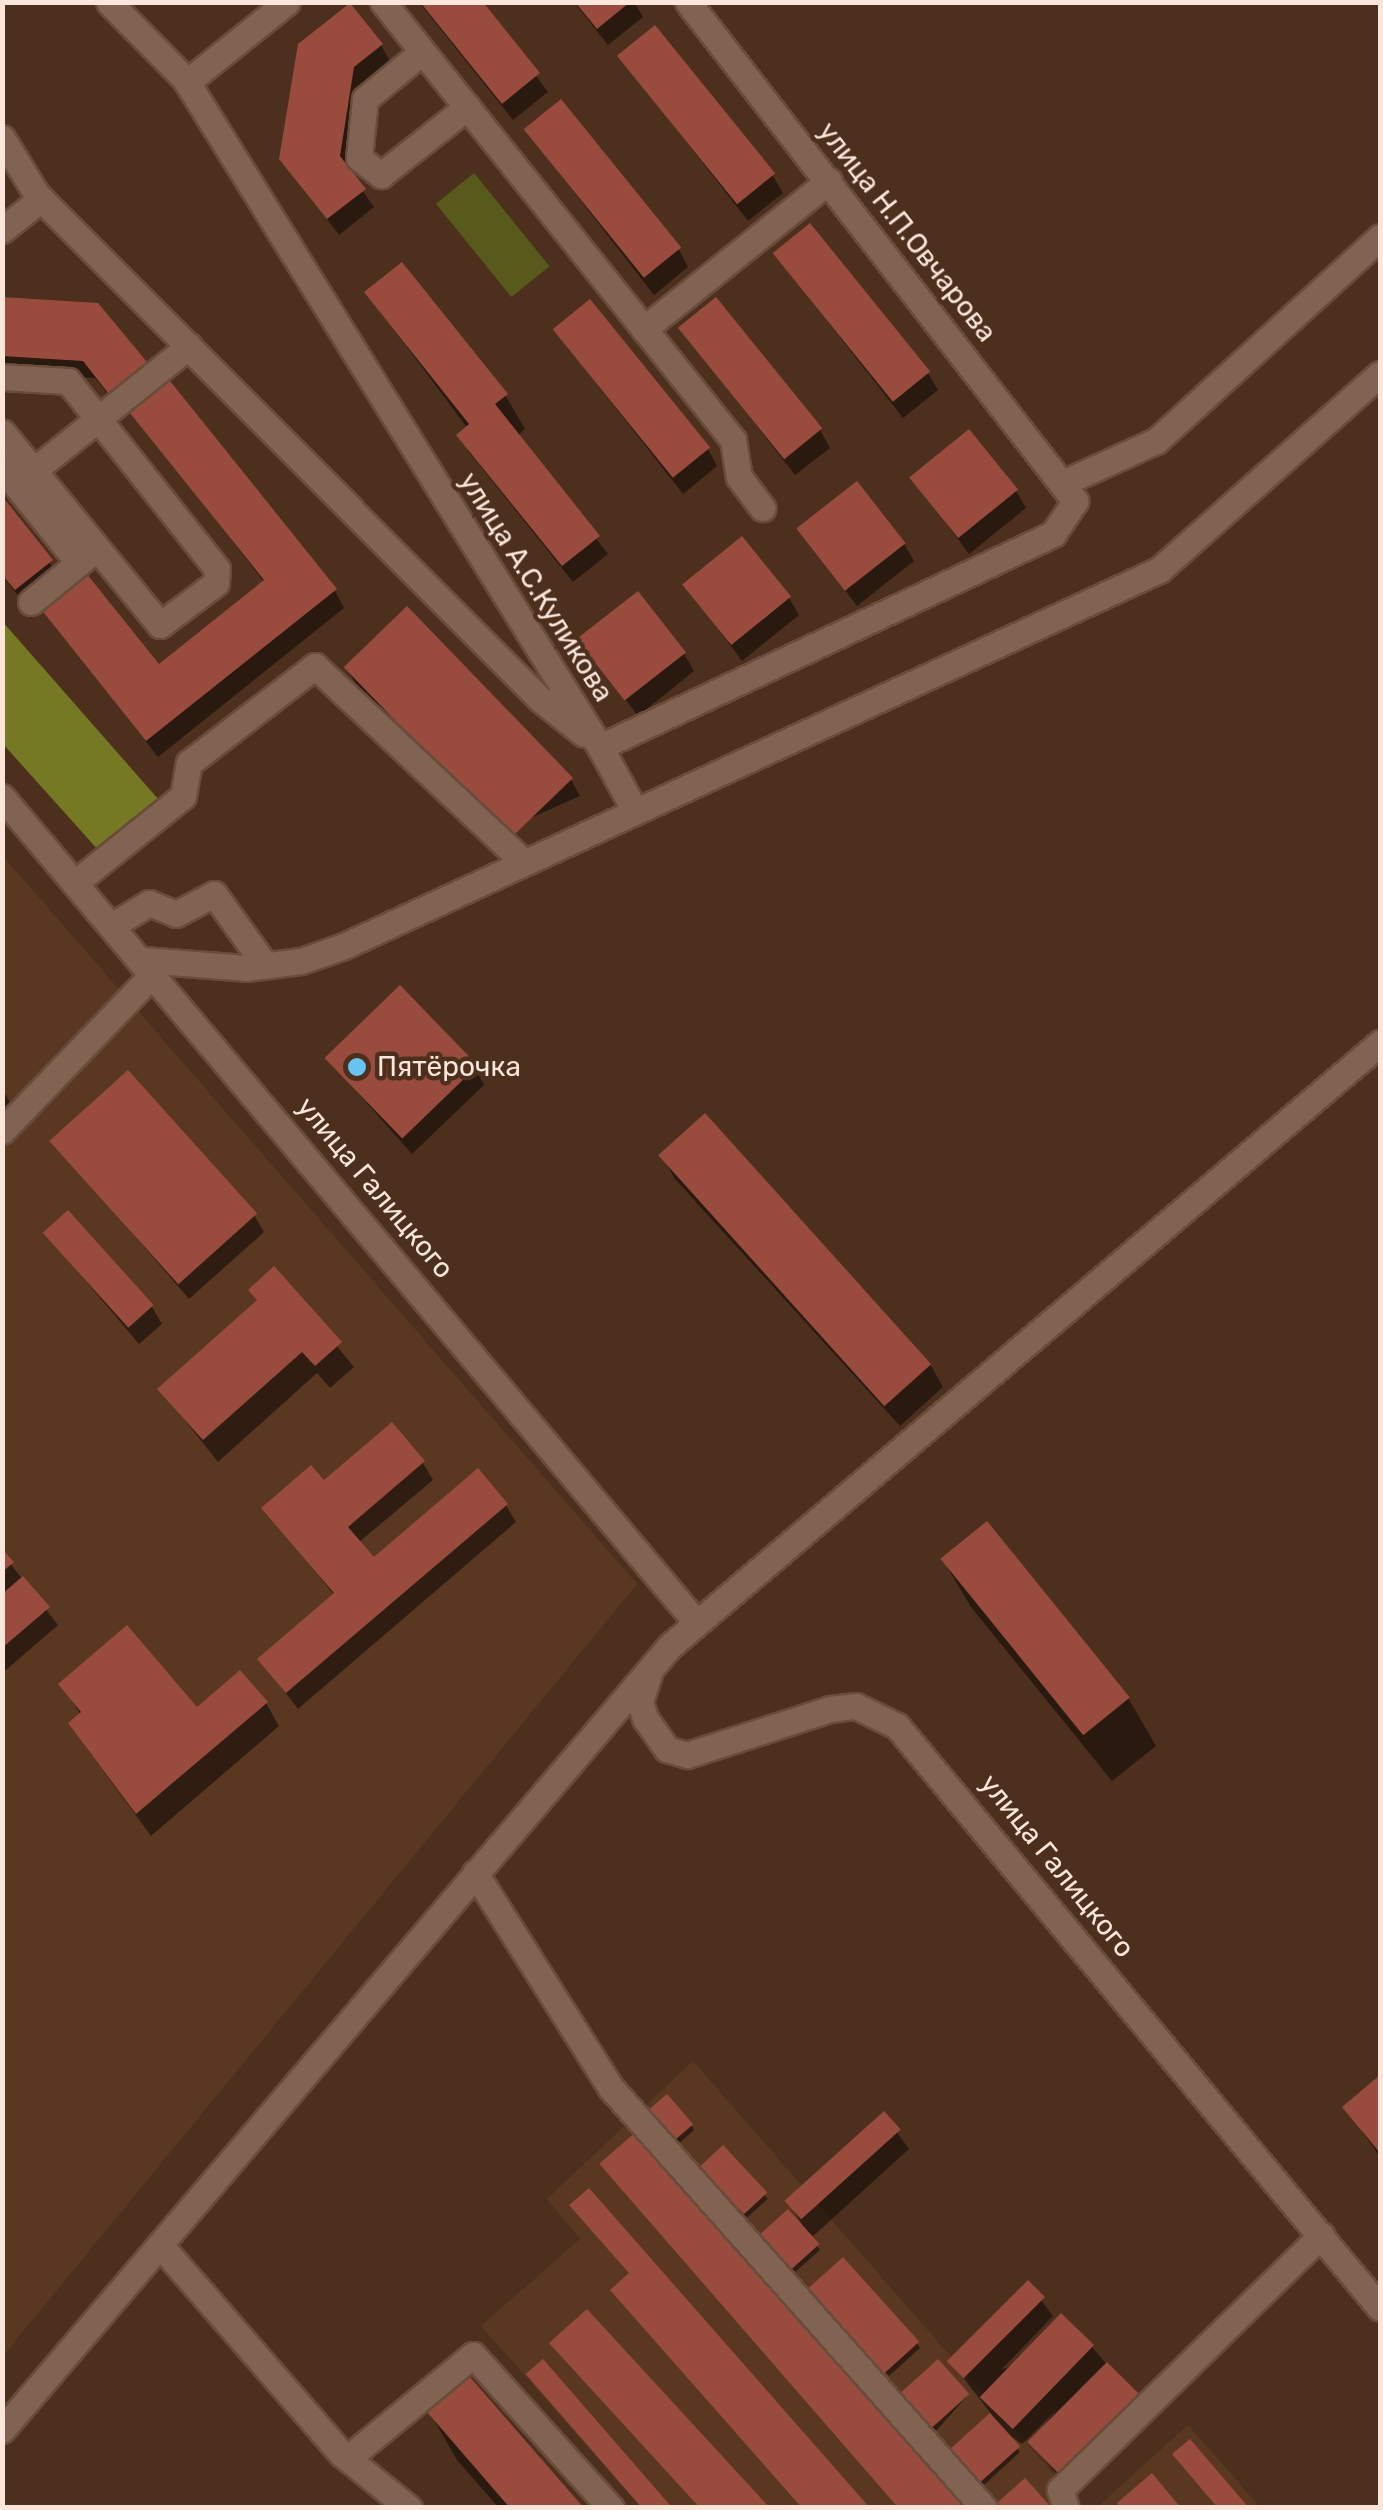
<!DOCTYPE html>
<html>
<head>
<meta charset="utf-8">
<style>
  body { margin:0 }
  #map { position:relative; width:1383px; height:2510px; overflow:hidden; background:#4d2f1d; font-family:Rubik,sans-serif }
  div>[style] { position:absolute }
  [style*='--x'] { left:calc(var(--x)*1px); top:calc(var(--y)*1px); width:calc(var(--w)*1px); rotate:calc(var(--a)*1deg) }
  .built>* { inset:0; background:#5a3721 }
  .green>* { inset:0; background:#575a1b; transform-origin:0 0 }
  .forest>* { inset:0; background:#757924 }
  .shadow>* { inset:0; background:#0007; transform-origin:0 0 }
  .building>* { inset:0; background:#994c3e; transform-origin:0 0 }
  .roads { filter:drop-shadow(2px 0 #694c3b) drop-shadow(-2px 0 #694c3b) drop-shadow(0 2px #694c3b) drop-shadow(0 -2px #694c3b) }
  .minor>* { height:25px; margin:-12.5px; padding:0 12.5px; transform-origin:12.5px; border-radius:12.5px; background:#826352 }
  .dots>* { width:28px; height:28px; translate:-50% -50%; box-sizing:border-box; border:5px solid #4d2f1d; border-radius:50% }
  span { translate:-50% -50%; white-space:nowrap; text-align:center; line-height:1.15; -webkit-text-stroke:9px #4d2f1d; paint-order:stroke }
  .street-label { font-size:28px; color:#fae6db }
  .poi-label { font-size:28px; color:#fae6db }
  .left { translate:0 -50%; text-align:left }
  .frame { position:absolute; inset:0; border:5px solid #fae6db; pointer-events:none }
</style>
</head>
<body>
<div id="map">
  <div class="built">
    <div style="clip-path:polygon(3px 856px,637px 1584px,2px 2357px)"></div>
    <div style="clip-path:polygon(693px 2061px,1082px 2507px,641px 2507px,481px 2326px,580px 2239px,547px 2199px)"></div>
    <div style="clip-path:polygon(1188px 2425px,1260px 2507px,1096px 2508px)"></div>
  </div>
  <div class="green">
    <div style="left:474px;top:173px;width:120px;height:49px;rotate:51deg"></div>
  </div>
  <div class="forest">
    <div style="clip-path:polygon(2px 621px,159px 800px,100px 852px,3px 744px)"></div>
  </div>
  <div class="shadow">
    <div style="clip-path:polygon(419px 2px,480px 2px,548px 92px,513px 120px)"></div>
    <div style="clip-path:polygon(574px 2px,634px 2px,643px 17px,608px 45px)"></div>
    <div style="clip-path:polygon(381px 45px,391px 63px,363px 85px,349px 172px,374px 207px,339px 235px,282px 159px,300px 46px)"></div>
    <div style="clip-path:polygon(620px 56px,773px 176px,783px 193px,748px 221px)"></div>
    <div style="clip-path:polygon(526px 130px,679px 250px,688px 267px,654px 295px)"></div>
    <div style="clip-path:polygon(775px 254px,928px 373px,938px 390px,903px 418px)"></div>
    <div style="clip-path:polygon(367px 293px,505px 395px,525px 429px,517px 436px,608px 554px,573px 582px,469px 452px,460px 435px,468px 429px)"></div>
    <div style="clip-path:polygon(2px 299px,145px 364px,154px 381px,120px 409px,95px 378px,2px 372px)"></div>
    <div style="clip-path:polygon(681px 328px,820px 430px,830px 448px,795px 475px)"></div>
    <div style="clip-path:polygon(555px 330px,708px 449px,717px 466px,683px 494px)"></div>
    <div style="clip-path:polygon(133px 413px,335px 591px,344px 608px,158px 757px,44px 610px,159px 667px,265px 583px)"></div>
    <div style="clip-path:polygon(912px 477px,1016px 491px,1026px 508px,969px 554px)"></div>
    <div style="clip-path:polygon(2px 500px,61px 578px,27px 606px,2px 576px)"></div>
    <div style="clip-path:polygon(800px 530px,904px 544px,914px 561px,857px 606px)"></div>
    <div style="clip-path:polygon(685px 584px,789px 598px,799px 615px,742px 661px)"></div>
    <div style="clip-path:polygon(407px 610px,571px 780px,580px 796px,499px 832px,356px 685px,347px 667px)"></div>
    <div style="clip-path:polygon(581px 640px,684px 654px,694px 671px,638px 716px)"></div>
    <div style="clip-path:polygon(327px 1058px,475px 1068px,484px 1085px,412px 1154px)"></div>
    <div style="clip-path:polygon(2px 1089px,13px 1107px,2px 1116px)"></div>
    <div style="clip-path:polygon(52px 1140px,254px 1215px,264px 1232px,189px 1299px)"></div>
    <div style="clip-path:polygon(662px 1156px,930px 1364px,943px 1387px,900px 1426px,675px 1179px)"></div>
    <div style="clip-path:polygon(46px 1234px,152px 1307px,162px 1324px,139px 1344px)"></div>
    <div style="clip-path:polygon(274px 1269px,354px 1367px,330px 1388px,317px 1373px,218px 1462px,160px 1389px,258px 1302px,251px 1290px)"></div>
    <div style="clip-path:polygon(423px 1463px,433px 1480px,358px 1543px,373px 1560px,506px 1505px,516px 1522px,298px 1709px,260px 1659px,335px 1596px,264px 1508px)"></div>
    <div style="clip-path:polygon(2px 1553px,58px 1625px,6px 1670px,2px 1666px)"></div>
    <div style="clip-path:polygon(943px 1560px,1128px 1698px,1156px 1746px,1112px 1781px,971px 1607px)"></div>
    <div style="clip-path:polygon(61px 1684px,197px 1710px,266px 1703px,279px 1726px,151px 1836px,85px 1746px,71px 1723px,81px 1715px)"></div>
    <div style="clip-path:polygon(1380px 2078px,1380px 2157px,1345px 2107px)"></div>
    <div style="clip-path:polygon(884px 2115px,909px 2149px,811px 2238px,820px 2250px,794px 2273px,765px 2241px,803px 2226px,788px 2201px)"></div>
    <div style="clip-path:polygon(652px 2118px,691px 2125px,694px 2130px,677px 2145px)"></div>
    <div style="left:723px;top:2149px;width:67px;height:29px;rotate:48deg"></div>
    <div style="clip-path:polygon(1028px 2283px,1053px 2316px,1002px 2369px,1092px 2347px,1147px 2412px,1071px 2490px,1030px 2443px,1057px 2409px,1022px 2444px,1002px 2430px,1020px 2452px,984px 2485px,953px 2450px,992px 2415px,951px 2362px)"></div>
    <div style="clip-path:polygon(814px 2294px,917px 2343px,920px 2348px,889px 2376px)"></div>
    <div style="clip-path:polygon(968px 2395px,936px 2431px,906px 2398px)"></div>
    <div style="clip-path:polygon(430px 2413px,581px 2508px,499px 2508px,457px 2460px)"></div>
  </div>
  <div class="building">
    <div style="clip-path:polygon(420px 2px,483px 2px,540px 73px,502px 104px)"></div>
    <div style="clip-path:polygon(575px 2px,630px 2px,597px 29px)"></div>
    <div style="clip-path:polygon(350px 3px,383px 44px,354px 67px,340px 156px,366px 189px,327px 219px,279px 159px,298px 44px)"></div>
    <div style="left:655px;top:25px;width:191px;height:49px;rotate:51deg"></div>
    <div style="left:561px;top:99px;width:191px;height:48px;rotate:51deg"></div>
    <div style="left:810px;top:223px;width:191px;height:48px;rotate:51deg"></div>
    <div style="clip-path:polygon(402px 262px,508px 394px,495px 404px,600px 536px,562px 566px,456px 435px,469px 424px,364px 292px)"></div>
    <div style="clip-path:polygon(2px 297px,98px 303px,147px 362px,108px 393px,83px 361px,2px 356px)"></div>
    <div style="left:716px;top:297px;width:169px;height:49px;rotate:51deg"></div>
    <div style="left:590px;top:299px;width:191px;height:48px;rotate:51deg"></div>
    <div style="clip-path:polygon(170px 381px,337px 589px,146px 741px,41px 609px,86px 573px,159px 664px,264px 580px,130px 413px)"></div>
    <div style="left:969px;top:429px;width:78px;height:77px;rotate:51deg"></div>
    <div style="left:857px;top:481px;width:79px;height:77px;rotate:52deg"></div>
    <div style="clip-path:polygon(2px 496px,53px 560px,15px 590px,2px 575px)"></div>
    <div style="left:742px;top:536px;width:78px;height:77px;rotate:51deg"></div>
    <div style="left:638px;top:591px;width:78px;height:78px;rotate:52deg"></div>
    <div style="left:407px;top:606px;width:239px;height:88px;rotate:46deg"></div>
    <div style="left:400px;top:985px;width:112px;height:105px;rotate:46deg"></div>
    <div style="left:128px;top:1070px;width:193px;height:106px;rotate:48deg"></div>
    <div style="left:705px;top:1113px;width:338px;height:63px;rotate:48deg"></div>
    <div style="left:68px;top:1210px;width:128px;height:34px;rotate:48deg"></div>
    <div style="clip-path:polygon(274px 1266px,342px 1342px,315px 1366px,302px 1352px,203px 1440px,157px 1389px,257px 1300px,248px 1290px)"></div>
    <div style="clip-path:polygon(392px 1422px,425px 1461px,348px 1527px,374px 1557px,478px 1468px,508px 1504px,286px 1693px,257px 1659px,334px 1593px,261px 1508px,311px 1465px,324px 1480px)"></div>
    <div style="left:987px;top:1521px;width:227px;height:60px;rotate:51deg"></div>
    <div style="clip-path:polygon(2px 1549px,14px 1562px,2px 1572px)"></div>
    <div style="clip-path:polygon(23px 1576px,50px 1607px,2px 1648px,2px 1594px)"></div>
    <div style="clip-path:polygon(127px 1625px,197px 1707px,240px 1670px,268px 1702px,136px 1814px,68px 1723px,81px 1712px,58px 1684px)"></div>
    <div style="clip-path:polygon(1380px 2075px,1380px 2153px,1342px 2107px)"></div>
    <div style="left:667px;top:2094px;width:40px;height:28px;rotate:49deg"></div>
    <div style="left:884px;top:2111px;width:25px;height:134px;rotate:48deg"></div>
    <div style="left:637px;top:2131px;width:502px;height:50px;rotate:49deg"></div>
    <div style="left:723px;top:2145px;width:65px;height:32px;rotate:47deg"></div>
    <div style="clip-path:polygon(589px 2188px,870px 2508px,802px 2508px,610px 2290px,629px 2273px,569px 2205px)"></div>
    <div style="left:788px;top:2209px;width:47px;height:40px;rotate:48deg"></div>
    <div style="left:843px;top:2257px;width:114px;height:47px;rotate:48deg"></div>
    <div style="left:1028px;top:2280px;width:24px;height:115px;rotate:45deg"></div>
    <div style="clip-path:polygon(587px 2309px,770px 2508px,700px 2508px,549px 2343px)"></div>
    <div style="left:1061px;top:2313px;width:46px;height:117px;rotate:44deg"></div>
    <div style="left:543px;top:2359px;width:198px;height:23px;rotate:49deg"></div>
    <div style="left:938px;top:2359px;width:47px;height:51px;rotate:48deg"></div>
    <div style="left:1107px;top:2362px;width:45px;height:113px;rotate:45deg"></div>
    <div style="clip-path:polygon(469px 2376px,584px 2508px,510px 2508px,427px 2412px)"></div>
    <div style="left:990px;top:2413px;width:45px;height:54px;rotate:48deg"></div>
    <div style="clip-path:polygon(1190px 2439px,1249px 2508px,1218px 2508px,1172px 2454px)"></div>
    <div style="clip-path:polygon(1152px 2473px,1181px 2508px,1120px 2508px,1117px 2503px)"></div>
    <div style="clip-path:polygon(1025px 2478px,1052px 2508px,1001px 2508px,997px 2503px)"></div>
  </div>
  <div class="roads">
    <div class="minor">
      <div style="--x:109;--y:2;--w:108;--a:45.4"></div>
      <div style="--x:185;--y:79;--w:786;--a:58.15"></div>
      <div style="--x:383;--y:2;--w:561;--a:51.37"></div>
      <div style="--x:733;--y:440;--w:37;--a:81"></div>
      <div style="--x:739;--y:477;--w:39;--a:53"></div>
      <div style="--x:422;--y:52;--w:74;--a:140.5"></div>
      <div style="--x:365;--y:99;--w:59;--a:95.8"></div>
      <div style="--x:359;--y:158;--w:28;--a:38"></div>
      <div style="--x:381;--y:175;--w:110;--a:-38.3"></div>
      <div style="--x:187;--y:82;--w:128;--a:-38.7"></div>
      <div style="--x:2;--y:138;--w:67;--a:58.4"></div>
      <div style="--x:37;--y:195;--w:712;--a:45.06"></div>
      <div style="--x:540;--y:699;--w:56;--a:38.5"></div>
      <div style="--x:2;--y:230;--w:50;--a:-38.5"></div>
      <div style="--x:644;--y:329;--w:237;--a:-38.7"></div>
      <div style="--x:2;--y:377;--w:66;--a:3.5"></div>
      <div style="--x:68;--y:381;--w:240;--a:51.6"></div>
      <div style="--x:217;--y:569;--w:14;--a:94"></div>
      <div style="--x:216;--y:583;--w:70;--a:143.1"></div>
      <div style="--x:160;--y:625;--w:249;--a:-129.3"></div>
      <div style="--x:2;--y:468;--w:122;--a:51"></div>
      <div style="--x:33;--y:471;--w:200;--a:-38.7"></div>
      <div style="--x:1065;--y:482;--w:100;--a:-24.3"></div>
      <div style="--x:1156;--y:441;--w:303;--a:-42.3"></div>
      <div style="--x:31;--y:602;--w:79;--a:-39.3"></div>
      <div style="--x:2;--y:797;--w:1078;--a:49.93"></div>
      <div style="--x:634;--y:809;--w:71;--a:-118.7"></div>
      <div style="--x:600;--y:747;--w:501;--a:-25.18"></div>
      <div style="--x:1053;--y:534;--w:40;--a:-56"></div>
      <div style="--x:1075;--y:501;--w:631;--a:-127.8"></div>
      <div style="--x:76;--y:882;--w:137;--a:-38.8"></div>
      <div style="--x:183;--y:796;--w:34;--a:-80"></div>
      <div style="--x:189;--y:763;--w:159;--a:-37.6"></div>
      <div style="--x:315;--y:666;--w:285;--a:43.2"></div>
      <div style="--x:113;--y:925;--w:42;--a:-31.4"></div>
      <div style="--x:149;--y:903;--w:29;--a:22"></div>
      <div style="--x:176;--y:914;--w:43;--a:-27.8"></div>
      <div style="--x:214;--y:894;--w:87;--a:54.3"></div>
      <div style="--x:143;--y:960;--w:103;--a:4.4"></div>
      <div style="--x:246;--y:968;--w:55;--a:-7.3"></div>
      <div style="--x:301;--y:961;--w:46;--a:-19.2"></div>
      <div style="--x:344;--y:946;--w:898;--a:-24.77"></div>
      <div style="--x:1159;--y:570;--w:295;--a:-41.6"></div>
      <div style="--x:2;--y:1131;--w:219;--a:-46.1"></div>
      <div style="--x:650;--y:1671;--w:32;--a:108"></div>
      <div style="--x:640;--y:1701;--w:18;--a:74"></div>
      <div style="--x:645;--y:1718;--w:38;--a:55"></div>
      <div style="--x:667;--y:1749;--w:21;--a:17"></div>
      <div style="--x:687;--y:1755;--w:150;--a:-17.8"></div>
      <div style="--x:830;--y:1709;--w:26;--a:-7"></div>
      <div style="--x:856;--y:1706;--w:46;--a:26"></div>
      <div style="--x:897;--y:1726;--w:756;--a:50.31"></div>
      <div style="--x:475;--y:1873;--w:254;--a:57.7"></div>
      <div style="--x:611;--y:2088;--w:562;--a:48.39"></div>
      <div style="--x:160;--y:2245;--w:277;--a:49"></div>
      <div style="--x:342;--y:2454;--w:86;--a:38.9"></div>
      <div style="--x:2;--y:2430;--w:1030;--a:-49.57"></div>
      <div style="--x:670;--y:1646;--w:932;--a:-40.34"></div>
      <div style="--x:348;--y:2458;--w:162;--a:-39.5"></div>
      <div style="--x:473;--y:2355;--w:206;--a:48"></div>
      <div style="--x:1066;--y:2508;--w:19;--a:-108"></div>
      <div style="--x:1060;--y:2490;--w:365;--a:-44.3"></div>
    </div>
  </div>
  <div class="dots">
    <div style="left:357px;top:1067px;background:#68c4f0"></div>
  </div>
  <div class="street-label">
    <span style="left:907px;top:232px;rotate:52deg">улица Н.П.Овчарова</span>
    <span style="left:536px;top:587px;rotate:58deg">улица А.С.Куликова</span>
    <span style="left:375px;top:1188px;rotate:50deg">улица Галицкого</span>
    <span style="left:1057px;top:1866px;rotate:51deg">улица Галицкого</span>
  </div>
  <div class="poi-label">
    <span class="left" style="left:377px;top:1067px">Пятёрочка</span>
  </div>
  <div class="frame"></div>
</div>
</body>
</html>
